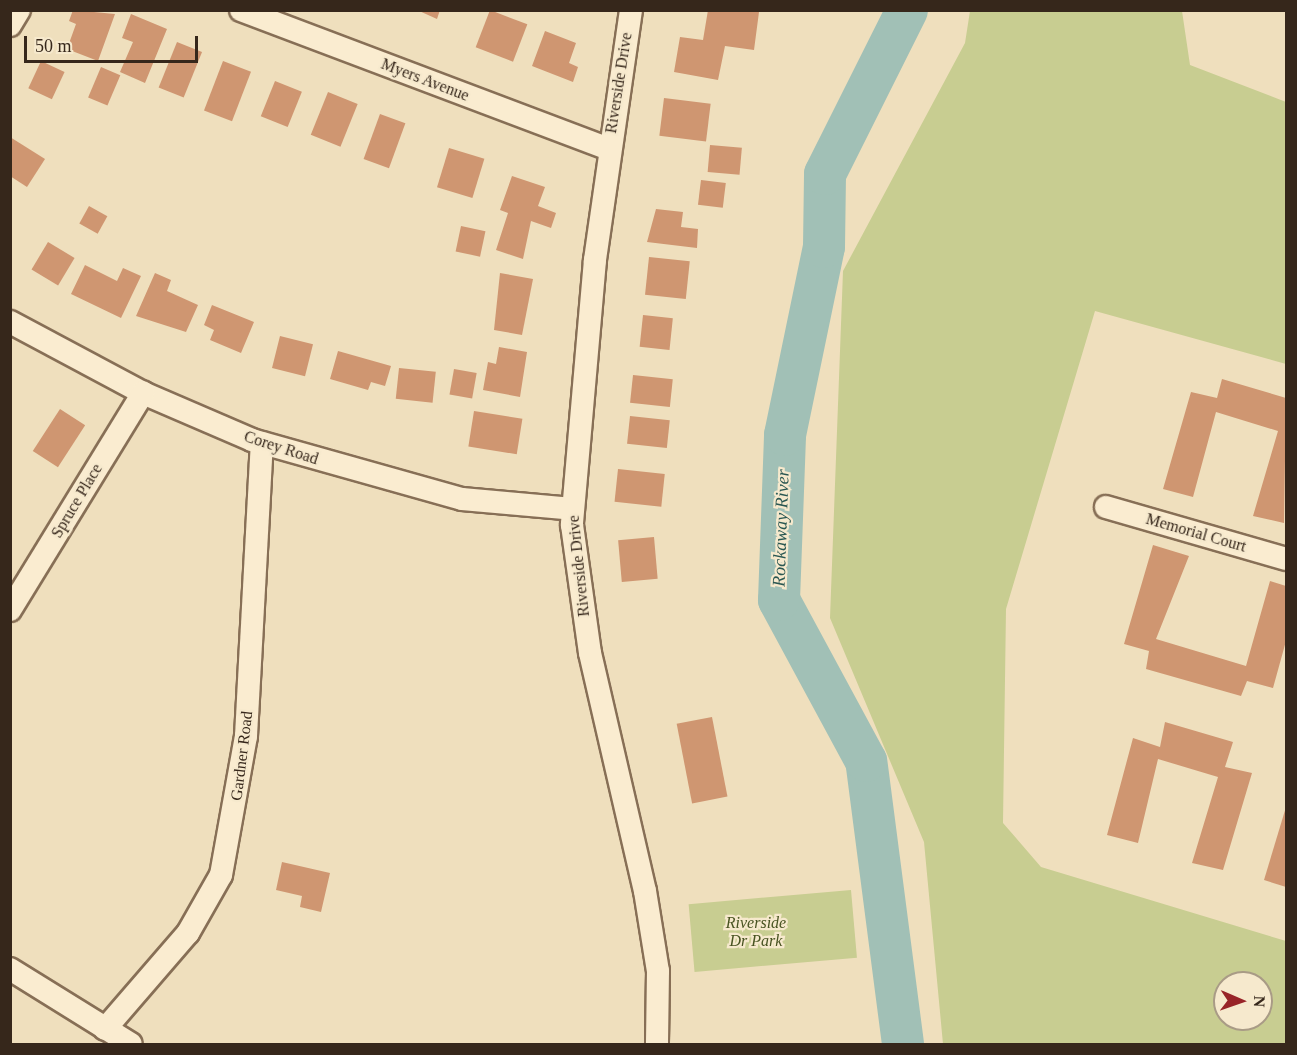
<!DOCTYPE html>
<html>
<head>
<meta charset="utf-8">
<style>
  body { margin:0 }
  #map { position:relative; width:1297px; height:1055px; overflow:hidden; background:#efdfbd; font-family:Georgia,serif }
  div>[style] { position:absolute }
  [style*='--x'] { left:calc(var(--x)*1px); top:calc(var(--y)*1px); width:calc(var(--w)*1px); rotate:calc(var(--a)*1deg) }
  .green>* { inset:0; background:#c8cd91; transform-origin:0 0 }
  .river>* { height:42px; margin:-21px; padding:0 21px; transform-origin:21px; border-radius:21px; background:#a1c0b6 }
  .building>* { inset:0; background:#cf9671; transform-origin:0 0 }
  .roads { filter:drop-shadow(2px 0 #876f56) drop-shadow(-2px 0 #876f56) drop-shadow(0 2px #876f56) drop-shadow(0 -2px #876f56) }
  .minor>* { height:22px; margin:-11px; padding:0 11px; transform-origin:11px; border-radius:11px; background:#faecd0 }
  span { translate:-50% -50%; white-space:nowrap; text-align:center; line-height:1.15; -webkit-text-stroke:4.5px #f6e9cd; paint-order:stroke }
  .street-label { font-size:16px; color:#36271b }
  .park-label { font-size:16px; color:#485321; font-style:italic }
  .water-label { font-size:18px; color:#2a5752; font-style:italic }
  .frame { position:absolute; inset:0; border:12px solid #36271b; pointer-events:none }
  .north { position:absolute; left:1213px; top:971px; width:60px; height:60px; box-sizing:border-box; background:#f6e9cd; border:2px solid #a99b86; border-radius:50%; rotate:92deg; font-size:16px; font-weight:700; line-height:24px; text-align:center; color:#36271b }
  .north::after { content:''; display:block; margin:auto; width:21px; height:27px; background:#982428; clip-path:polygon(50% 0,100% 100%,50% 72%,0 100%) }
  .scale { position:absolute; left:24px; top:36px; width:174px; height:27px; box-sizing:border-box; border:3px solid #36271b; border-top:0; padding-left:8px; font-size:18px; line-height:21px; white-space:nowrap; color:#36271b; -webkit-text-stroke:4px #f6e9cd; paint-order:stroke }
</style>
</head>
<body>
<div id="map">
  <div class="green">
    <div style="clip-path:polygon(evenodd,970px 11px,1182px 11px,1190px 65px,1286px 102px,1286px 364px,1095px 311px,1006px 609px,1003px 823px,1041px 867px,1286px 941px,1286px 1044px,943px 1044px,924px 842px,830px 618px,843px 271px,965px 43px,970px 11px,1225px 983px,1261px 983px,1261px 1019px,1225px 1019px,1225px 983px)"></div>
    <div style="left:851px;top:890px;width:68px;height:163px;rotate:85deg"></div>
  </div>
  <div class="river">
    <div style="--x:903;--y:1044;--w:285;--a:-97.4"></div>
    <div style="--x:866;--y:761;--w:183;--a:-118.4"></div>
    <div style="--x:779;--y:600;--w:165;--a:-87.9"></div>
    <div style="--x:785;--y:435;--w:192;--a:-78.3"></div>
    <div style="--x:824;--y:247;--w:73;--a:-89.2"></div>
    <div style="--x:825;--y:174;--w:183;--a:-63.4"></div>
  </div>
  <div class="building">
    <div style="clip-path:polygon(73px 10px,115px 14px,98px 61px,67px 49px,76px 24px,69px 21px)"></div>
    <div style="clip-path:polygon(417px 10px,440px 10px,437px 19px)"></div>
    <div style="left:490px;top:10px;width:40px;height:40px;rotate:21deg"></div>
    <div style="clip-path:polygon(708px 10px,759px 12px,754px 50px,725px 46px,718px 80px,674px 72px,680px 37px,703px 40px)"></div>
    <div style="clip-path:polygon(131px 14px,167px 29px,145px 83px,120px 72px,133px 42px,122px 38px)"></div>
    <div style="clip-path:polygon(545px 31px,576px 43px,569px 63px,578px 67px,573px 82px,532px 66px)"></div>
    <div style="left:177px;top:42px;width:27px;height:49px;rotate:22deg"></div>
    <div style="left:41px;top:61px;width:26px;height:30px;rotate:25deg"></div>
    <div style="left:223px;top:61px;width:30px;height:53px;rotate:21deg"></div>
    <div style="left:101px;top:67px;width:21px;height:33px;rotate:23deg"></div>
    <div style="left:275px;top:81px;width:29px;height:38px;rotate:22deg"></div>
    <div style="left:328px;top:92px;width:32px;height:46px;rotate:22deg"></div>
    <div style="left:664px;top:98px;width:47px;height:38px;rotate:7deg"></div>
    <div style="left:380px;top:114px;width:27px;height:48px;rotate:20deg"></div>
    <div style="clip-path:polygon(10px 137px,45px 159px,27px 187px,10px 176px)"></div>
    <div style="left:710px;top:145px;width:32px;height:27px;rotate:5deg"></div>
    <div style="left:449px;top:148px;width:37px;height:41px;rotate:17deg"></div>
    <div style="clip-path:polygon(512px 176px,545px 187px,538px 206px,556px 213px,551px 228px,531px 221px,523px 259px,496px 250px,508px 213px,500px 210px)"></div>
    <div style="left:701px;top:180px;width:25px;height:25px;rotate:7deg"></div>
    <div style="left:89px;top:206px;width:21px;height:20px;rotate:29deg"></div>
    <div style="clip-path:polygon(656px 209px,683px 212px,681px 227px,698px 229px,697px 248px,647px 242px)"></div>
    <div style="left:461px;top:226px;width:25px;height:26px;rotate:12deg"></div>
    <div style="left:48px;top:242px;width:31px;height:32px;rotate:31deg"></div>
    <div style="left:649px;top:257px;width:41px;height:38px;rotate:6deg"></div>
    <div style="clip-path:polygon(85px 265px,117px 281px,123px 268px,141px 276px,121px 318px,71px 294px)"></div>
    <div style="clip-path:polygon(155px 273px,171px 280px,167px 291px,198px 305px,186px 332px,136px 316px)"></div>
    <div style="clip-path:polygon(500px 273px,533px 279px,522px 335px,494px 330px)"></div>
    <div style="clip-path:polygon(212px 305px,254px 322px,241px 353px,210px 340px,214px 330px,204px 325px)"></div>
    <div style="left:643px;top:315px;width:30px;height:32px;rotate:6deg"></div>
    <div style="left:280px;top:336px;width:34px;height:33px;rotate:14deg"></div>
    <div style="clip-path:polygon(499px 347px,527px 352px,520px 397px,483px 390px,488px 362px,496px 364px)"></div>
    <div style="clip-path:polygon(338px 351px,391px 366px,385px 386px,371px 382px,368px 390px,330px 379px)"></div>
    <div style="left:399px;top:368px;width:37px;height:31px;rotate:6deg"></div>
    <div style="left:454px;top:369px;width:23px;height:26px;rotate:10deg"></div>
    <div style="left:633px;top:375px;width:40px;height:28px;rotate:6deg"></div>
    <div style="clip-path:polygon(1222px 379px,1286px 398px,1284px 523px,1253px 516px,1278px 431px,1216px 412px,1193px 497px,1163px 489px,1191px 392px,1217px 398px)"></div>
    <div style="left:60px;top:409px;width:30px;height:50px;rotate:33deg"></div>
    <div style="left:474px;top:411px;width:49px;height:36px;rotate:9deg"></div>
    <div style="left:630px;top:416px;width:40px;height:28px;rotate:6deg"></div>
    <div style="left:618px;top:469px;width:47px;height:33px;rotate:6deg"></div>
    <div style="left:654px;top:537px;width:42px;height:36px;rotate:85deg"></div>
    <div style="clip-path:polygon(1153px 545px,1189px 556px,1156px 639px,1246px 666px,1270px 581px,1286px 586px,1286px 641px,1273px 688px,1247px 681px,1241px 696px,1146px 669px,1149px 651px,1124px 644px)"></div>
    <div style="left:712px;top:717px;width:81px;height:36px;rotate:79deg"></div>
    <div style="clip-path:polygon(1165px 722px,1233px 742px,1225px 767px,1252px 773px,1223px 870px,1192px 863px,1218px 777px,1158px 759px,1138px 843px,1107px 835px,1133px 738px,1160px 747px)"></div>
    <div style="clip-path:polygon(1286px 807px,1286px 887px,1264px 880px)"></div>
    <div style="clip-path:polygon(282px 862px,330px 873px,321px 912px,300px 907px,302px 896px,276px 890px)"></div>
  </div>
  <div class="roads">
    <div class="minor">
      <div style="--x:241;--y:10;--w:393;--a:20.7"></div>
      <div style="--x:631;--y:10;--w:253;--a:98.2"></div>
      <div style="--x:595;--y:260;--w:266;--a:95"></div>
      <div style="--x:572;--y:525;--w:129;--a:82"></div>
      <div style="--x:590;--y:653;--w:244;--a:77"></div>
      <div style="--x:645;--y:891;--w:81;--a:80.8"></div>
      <div style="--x:658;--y:971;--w:73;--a:90.8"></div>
      <div style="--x:10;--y:25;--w:17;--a:-59"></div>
      <div style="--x:10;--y:322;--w:151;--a:28.1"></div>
      <div style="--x:143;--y:393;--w:119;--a:23.3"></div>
      <div style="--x:252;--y:440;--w:218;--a:15.7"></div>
      <div style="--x:462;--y:499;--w:111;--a:5.1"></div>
      <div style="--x:1106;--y:507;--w:187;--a:16.1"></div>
      <div style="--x:10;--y:610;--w:255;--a:-58.5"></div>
      <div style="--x:10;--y:969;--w:142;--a:31.8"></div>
      <div style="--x:105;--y:1029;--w:127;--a:-49.2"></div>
      <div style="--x:188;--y:933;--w:67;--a:-60.4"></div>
      <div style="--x:221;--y:875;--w:141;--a:-79.8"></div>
      <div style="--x:246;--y:736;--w:293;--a:-86.9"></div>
    </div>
  </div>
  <div class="street-label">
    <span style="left:425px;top:80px;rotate:21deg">Myers Avenue</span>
    <span style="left:619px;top:83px;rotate:-81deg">Riverside Drive</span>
    <span style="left:281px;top:448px;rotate:18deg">Corey Road</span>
    <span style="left:77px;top:501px;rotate:-59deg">Spruce Place</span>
    <span style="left:1196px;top:533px;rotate:16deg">Memorial Court</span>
    <span style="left:579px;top:566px;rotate:-96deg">Riverside Drive</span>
    <span style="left:242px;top:756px;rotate:-83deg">Gardner Road</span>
  </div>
  <div class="park-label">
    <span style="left:756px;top:932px">Riverside<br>Dr Park</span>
  </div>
  <div class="water-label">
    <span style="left:781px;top:528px;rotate:-88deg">Rockaway River</span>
  </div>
  <div class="frame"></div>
  <div class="north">N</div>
  <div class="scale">50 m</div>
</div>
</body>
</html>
